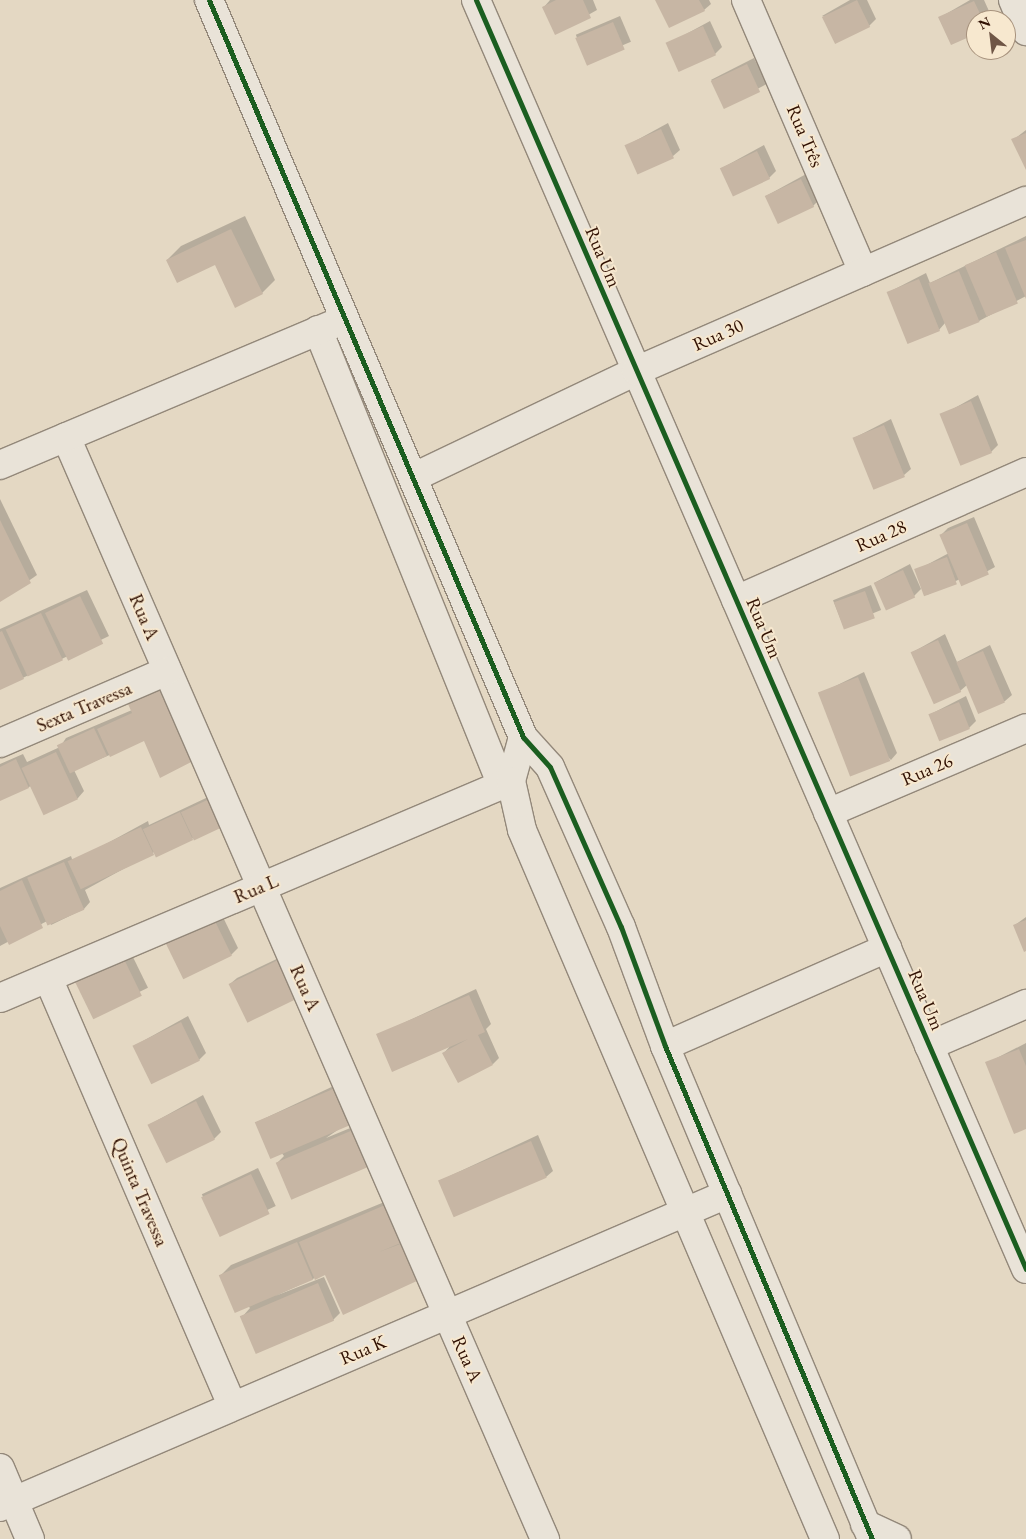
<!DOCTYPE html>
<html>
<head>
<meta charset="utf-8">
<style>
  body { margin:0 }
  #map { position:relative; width:1026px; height:1539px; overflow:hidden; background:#e4d8c3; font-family:"EB Garamond",serif }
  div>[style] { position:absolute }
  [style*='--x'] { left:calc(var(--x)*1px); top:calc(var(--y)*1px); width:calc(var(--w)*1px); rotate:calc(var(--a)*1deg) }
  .shadow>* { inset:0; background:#0003; transform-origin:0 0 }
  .building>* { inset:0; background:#c7b6a4; transform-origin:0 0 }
  .roads { filter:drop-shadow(1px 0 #93887a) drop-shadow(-1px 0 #93887a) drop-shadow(0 1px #93887a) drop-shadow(0 -1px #93887a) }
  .minor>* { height:28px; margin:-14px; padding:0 14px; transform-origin:14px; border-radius:14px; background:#e9e3d8 }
  .tertiary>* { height:28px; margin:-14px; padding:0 14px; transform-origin:14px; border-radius:14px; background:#e9e3d8 }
  .cycleway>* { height:5px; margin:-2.5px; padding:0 2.5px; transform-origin:2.5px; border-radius:2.5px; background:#1b5e20 }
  span { translate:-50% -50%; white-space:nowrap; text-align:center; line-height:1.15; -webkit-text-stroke:4px #f7e8cf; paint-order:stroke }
  .street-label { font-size:19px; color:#301002 }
  .north { position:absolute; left:966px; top:10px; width:50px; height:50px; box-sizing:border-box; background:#f7e8cf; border:1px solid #a7927d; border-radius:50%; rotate:331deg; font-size:14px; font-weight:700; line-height:20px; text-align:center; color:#301002 }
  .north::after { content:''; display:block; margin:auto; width:18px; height:22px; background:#6f5646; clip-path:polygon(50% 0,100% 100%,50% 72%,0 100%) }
</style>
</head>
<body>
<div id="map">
  <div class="shadow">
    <div style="clip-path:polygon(550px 0,593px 0,597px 10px,556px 33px,544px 7px)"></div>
    <div style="clip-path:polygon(658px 0,709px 0,711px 4px,704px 10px)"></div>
    <div style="clip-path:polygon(850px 0,867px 0,876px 19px,869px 26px,822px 16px)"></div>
    <div style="clip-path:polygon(970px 0,984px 0,993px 20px,976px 20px,976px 32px,939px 18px)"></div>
    <div style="left:620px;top:16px;width:28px;height:48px;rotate:67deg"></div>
    <div style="clip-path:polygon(710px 21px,722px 47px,715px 54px,668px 44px)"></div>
    <div style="left:754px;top:58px;width:29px;height:48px;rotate:63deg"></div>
    <div style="clip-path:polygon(668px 123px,680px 150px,673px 156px,626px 146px)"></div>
    <div style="clip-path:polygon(1026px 130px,1026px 165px,1013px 140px)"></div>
    <div style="clip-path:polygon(764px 145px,776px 171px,769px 178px,722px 168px)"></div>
    <div style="clip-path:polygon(808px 173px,820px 199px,813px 206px,766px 196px)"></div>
    <div style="clip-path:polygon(245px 216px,275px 280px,262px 293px,215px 263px,167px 260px,181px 246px)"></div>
    <div style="clip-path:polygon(1026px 236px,1026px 296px,979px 321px,945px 323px,939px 330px,889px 292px,926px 273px,930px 283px)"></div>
    <div style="clip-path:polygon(978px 395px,998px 445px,991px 452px,942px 415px)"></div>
    <div style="clip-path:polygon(891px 419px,911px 469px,904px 475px,854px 438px)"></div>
    <div style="clip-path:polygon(0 499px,37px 575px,0 601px)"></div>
    <div style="clip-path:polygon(974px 517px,995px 567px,962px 585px,960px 579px,927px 595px,917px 570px,949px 553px,941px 535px,948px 528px)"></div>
    <div style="clip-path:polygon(910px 564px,921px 589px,914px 596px,874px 583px)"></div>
    <div style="left:871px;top:585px;width:27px;height:41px;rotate:68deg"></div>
    <div style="clip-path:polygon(87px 590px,109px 636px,0 689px,0 629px)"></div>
    <div style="clip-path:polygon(945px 634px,957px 662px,990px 645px,1012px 695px,1005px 701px,979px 713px,967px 685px,960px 691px,913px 652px)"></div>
    <div style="clip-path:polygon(864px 672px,897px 753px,891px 760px,819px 694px)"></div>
    <div style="clip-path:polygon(966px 696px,976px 721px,969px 728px,929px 715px)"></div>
    <div style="clip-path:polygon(132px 710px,145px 740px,74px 770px,84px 791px,78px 798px,44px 814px,31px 786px,0 800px,0 764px,23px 754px,27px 762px,60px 747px,66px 738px)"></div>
    <div style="clip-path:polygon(225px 789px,192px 839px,156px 851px,85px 890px,90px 902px,84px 909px,51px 925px,49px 920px,0 946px,0 888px,71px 856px,73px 862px,148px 821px,149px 825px)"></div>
    <div style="clip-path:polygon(220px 911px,238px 948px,231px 955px,166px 941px)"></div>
    <div style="clip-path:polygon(1026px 917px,1026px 950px,1015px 925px)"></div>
    <div style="left:130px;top:951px;width:41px;height:61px;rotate:64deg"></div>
    <div style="clip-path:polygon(285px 955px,303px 992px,230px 984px,237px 978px)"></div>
    <div style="clip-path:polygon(476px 989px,491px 1024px,486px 1029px,499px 1058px,493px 1064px,444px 1053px,450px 1046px,378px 1035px)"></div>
    <div style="clip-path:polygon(188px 1016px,206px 1053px,199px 1060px,134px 1046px)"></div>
    <div style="clip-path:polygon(1026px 1043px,1026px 1128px,987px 1063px)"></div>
    <div style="clip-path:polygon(340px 1083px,355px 1118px,326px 1138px,360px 1124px,375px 1159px,277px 1163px,284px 1156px,257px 1122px)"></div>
    <div style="clip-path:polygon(203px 1095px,221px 1132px,214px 1139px,149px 1125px)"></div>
    <div style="clip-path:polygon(538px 1135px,553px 1171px,546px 1177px,439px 1181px)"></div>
    <div style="left:258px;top:1168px;width:42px;height:62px;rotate:65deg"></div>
    <div style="clip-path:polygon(399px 1196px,418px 1279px,326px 1273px,275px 1296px,324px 1277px,340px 1313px,333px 1320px,242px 1317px,250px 1308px,221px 1275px,231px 1265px)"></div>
  </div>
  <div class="building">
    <div style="clip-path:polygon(556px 0,583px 0,591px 18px,555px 35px,542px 7px)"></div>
    <div style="clip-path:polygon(655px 0,699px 0,705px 11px,669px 28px)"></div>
    <div style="left:857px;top:0;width:30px;height:39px;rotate:64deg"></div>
    <div style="clip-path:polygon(974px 1px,983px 20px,976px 20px,976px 34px,951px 45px,938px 17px)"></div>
    <div style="left:613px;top:22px;width:30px;height:41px;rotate:67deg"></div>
    <div style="left:703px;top:26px;width:32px;height:41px;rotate:66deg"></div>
    <div style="left:747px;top:64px;width:31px;height:40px;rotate:65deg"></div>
    <div style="left:661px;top:129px;width:32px;height:40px;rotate:66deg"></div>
    <div style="clip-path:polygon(1026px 133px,1026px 170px,1011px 139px)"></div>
    <div style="left:757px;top:151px;width:31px;height:41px;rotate:65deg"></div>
    <div style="left:801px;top:179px;width:31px;height:40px;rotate:65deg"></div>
    <div style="clip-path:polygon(231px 229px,263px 294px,235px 308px,215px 265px,177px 283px,166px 260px)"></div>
    <div style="clip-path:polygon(1026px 240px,1026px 299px,1005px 248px)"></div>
    <div style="left:996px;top:252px;width:56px;height:34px;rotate:67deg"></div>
    <div style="left:959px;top:271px;width:55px;height:33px;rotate:68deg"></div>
    <div style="left:919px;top:279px;width:56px;height:35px;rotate:68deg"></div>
    <div style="left:971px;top:401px;width:56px;height:34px;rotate:68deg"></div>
    <div style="left:884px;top:425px;width:56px;height:34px;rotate:68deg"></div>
    <div style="clip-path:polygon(0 520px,31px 583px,0 602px)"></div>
    <div style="left:967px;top:523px;width:56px;height:30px;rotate:67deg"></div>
    <div style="left:947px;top:557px;width:29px;height:35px;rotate:70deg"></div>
    <div style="left:903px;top:570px;width:30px;height:32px;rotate:66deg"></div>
    <div style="left:865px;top:591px;width:29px;height:33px;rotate:70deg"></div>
    <div style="left:80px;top:596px;width:53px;height:39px;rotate:64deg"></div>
    <div style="left:41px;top:613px;width:52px;height:39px;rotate:65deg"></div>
    <div style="clip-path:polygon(2px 631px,24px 679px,0 690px,0 632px)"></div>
    <div style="left:938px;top:640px;width:57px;height:30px;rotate:66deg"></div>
    <div style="left:983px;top:651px;width:56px;height:29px;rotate:67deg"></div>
    <div style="clip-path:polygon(164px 677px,199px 758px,160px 778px,144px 741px,110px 757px,97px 729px,132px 713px,124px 695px)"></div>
    <div style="left:858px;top:677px;width:90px;height:43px;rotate:69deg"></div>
    <div style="left:959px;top:702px;width:29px;height:33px;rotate:68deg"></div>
    <div style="left:94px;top:728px;width:31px;height:41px;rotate:65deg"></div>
    <div style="left:56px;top:752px;width:52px;height:38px;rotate:65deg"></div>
    <div style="clip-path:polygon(16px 759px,29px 788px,0 801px,0 767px)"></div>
    <div style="left:218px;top:795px;width:31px;height:41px;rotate:65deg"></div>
    <div style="left:180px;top:812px;width:31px;height:41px;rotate:65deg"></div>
    <div style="left:141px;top:827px;width:31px;height:81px;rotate:65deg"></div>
    <div style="left:64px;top:862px;width:52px;height:40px;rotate:67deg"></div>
    <div style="clip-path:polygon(22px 880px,43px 928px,9px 945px,0 926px,0 891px)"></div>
    <div style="left:213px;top:917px;width:43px;height:54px;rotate:64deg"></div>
    <div style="clip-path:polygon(1026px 920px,1026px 951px,1024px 952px,1013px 925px)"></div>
    <div style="left:123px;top:957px;width:43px;height:54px;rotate:64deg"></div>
    <div style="left:278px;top:960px;width:43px;height:55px;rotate:64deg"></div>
    <div style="clip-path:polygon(469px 995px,485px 1032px,478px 1035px,493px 1065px,458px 1083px,442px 1053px,468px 1039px,392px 1072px,376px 1034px)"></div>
    <div style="left:181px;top:1022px;width:43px;height:54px;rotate:64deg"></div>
    <div style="clip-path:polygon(1019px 1049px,1026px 1066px,1026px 1129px,1014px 1134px,985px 1062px)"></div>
    <div style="left:333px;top:1089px;width:40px;height:85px;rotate:67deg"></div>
    <div style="left:196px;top:1101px;width:43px;height:54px;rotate:64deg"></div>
    <div style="left:353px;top:1130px;width:40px;height:84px;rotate:67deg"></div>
    <div style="left:531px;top:1141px;width:40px;height:101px;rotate:67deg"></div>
    <div style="left:251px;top:1174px;width:44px;height:55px;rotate:65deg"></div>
    <div style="clip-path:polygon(392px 1202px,408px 1240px,379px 1252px,403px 1243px,419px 1280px,343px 1315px,325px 1275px,315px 1280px,299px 1242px)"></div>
    <div style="left:297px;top:1242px;width:41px;height:85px;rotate:67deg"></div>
    <div style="left:318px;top:1283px;width:41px;height:85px;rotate:67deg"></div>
  </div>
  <div class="roads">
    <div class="minor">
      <div style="--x:476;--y:0;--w:1383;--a:66.57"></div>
      <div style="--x:746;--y:0;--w:296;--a:66.7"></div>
      <div style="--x:1013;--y:0;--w:34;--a:67"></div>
      <div style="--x:318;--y:330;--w:489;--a:68"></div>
      <div style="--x:66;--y:437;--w:1202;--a:66.51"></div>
      <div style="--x:0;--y:465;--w:363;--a:-22.9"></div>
      <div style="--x:414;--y:477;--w:246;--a:-25.5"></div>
      <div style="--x:636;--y:371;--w:425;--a:-23.6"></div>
      <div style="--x:736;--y:600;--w:317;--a:-23.8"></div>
      <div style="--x:0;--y:743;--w:182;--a:-23.3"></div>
      <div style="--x:828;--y:813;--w:215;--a:-23.2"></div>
      <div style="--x:48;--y:978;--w:466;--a:66.7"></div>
      <div style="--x:0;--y:998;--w:555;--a:-23.01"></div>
      <div style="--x:665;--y:1046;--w:243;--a:-23.8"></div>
      <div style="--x:929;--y:1046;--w:106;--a:-23.4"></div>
      <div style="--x:0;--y:1468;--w:77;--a:67.1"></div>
      <div style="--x:0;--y:1507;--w:792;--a:-23.29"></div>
      <div style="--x:865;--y:1524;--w:35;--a:25"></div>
    </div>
    <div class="tertiary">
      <div style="--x:209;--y:0;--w:801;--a:66.92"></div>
      <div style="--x:523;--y:737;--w:40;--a:48"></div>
      <div style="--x:550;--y:767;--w:175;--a:66.1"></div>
      <div style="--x:621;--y:927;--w:127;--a:69.7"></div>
      <div style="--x:665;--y:1046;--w:535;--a:67.22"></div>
      <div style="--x:523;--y:737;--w:46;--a:105.3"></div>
      <div style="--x:511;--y:781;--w:50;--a:77.3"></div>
      <div style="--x:522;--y:830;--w:771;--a:66.86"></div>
    </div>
  </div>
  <div class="cycleway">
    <div style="--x:209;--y:0;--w:801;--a:66.92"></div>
    <div style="--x:523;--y:737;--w:40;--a:48"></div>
    <div style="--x:550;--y:767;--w:175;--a:66.1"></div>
    <div style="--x:621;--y:927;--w:127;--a:69.7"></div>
    <div style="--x:665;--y:1046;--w:535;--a:67.22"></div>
    <div style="--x:476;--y:0;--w:1383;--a:66.57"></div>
  </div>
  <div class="street-label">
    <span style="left:805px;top:136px;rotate:67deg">Rua Três</span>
    <span style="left:603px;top:257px;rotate:67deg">Rua Um</span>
    <span style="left:718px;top:335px;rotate:-24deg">Rua 30</span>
    <span style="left:881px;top:536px;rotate:-24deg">Rua 28</span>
    <span style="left:144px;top:617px;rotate:67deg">Rua A</span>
    <span style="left:764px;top:628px;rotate:67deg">Rua Um</span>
    <span style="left:84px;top:707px;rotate:-23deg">Sexta Travessa</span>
    <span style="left:927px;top:770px;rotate:-23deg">Rua 26</span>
    <span style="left:256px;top:889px;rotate:-23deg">Rua L</span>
    <span style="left:305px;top:988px;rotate:66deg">Rua A</span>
    <span style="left:926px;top:1000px;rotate:67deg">Rua Um</span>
    <span style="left:140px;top:1192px;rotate:67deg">Quinta Travessa</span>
    <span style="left:363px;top:1350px;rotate:-23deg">Rua K</span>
    <span style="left:467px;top:1359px;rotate:66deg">Rua A</span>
  </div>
  <div class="north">N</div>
</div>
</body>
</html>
